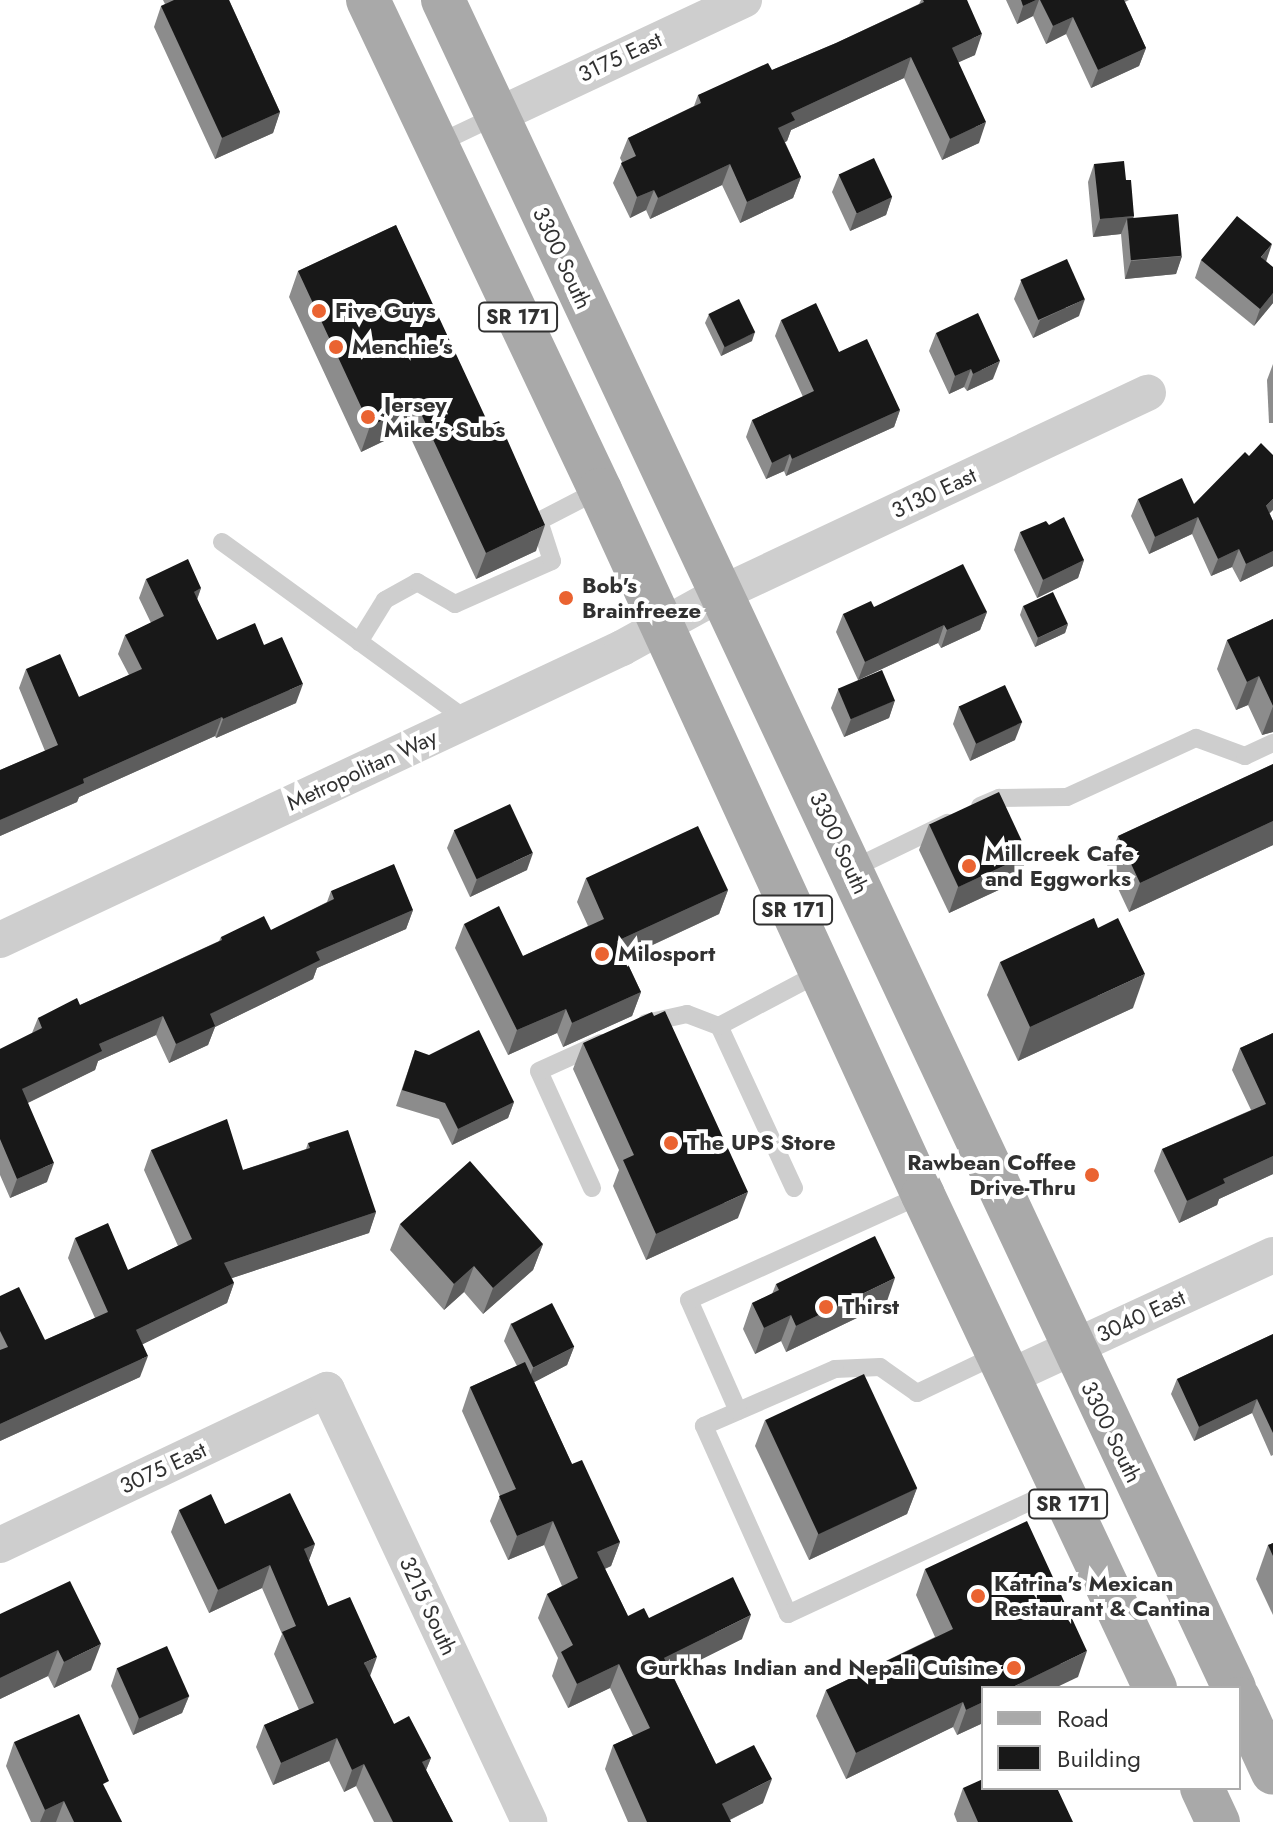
<!DOCTYPE html>
<html>
<head>
<meta charset="utf-8">
<style>
  body { margin:0 }
  #map { position:relative; width:1273px; height:1822px; overflow:hidden; background:#fff; font-family:Jost,sans-serif }
  div>[style] { position:absolute }
  [style*='--x'] { left:calc(var(--x)*1px); top:calc(var(--y)*1px); width:calc(var(--w)*1px); rotate:calc(var(--a)*1deg) }
  .service>* { height:18px; margin:-9px; padding:0 9px; transform-origin:9px; border-radius:9px; background:#cecece }
  .minor>* { height:36px; margin:-18px; padding:0 18px; transform-origin:18px; border-radius:18px; background:#cecece }
  .primary>* { height:44px; margin:-22px; padding:0 22px; transform-origin:22px; border-radius:22px; background:#a9a9a9 }
  .wall>* { inset:0; background:#8c8c8c }
  .shaded-wall>* { inset:0; background:#5d5d5d }
  .building>* { inset:0; background:#181818; transform-origin:0 0 }
  .dots>* { width:22px; height:22px; translate:-50% -50%; box-sizing:border-box; border:4px solid #fff; border-radius:50% }
  span { translate:-50% -50%; white-space:nowrap; text-align:center; line-height:1.15; -webkit-text-stroke:8px #fff; paint-order:stroke }
  .shield-label span { padding:2px 6px; background:#fff; border:2px solid; border-radius:6px; -webkit-text-stroke-width:0 }
  .shield-label { font-size:20px; color:#313131; font-weight:700 }
  .street-label { font-size:22px; color:#313131 }
  .poi-label { font-size:22px; color:#313131; font-weight:700 }
  .left { translate:0 -50%; text-align:left }
  .right { translate:-100% -50%; text-align:right }
  .legend { position:absolute; left:981px; top:1686px; width:260px; height:104px; box-sizing:border-box; background:#fff; border:2px solid #adadad; margin:0; padding:10px 14px; list-style:none; font-size:24px; color:#313131 }
  .legend li { display:flex; align-items:center; gap:16px; height:40px }
  .legend b { width:40px; border:2px solid #adadad }
</style>
</head>
<body>
<div id="map">
  <div class="service">
    <div style="--x:437;--y:144;--w:65;--a:-25.4"></div>
    <div style="--x:222;--y:542;--w:304;--a:36"></div>
    <div style="--x:359;--y:642;--w:49;--a:-58.2"></div>
    <div style="--x:385;--y:600;--w:37;--a:-29"></div>
    <div style="--x:417;--y:582;--w:44;--a:30.1"></div>
    <div style="--x:455;--y:604;--w:106;--a:-23.9"></div>
    <div style="--x:552;--y:561;--w:42;--a:-108"></div>
    <div style="--x:539;--y:521;--w:68;--a:-27.3"></div>
    <div style="--x:980;--y:806;--w:21;--a:-23"></div>
    <div style="--x:999;--y:798;--w:68;--a:-0.8"></div>
    <div style="--x:1067;--y:797;--w:142;--a:-24.6"></div>
    <div style="--x:1196;--y:738;--w:52;--a:20.2"></div>
    <div style="--x:1245;--y:756;--w:31;--a:-25"></div>
    <div style="--x:852;--y:869;--w:106;--a:-25.8"></div>
    <div style="--x:646;--y:1023;--w:42;--a:-12.4"></div>
    <div style="--x:687;--y:1014;--w:34;--a:21"></div>
    <div style="--x:592;--y:1188;--w:128;--a:-114.4"></div>
    <div style="--x:539;--y:1071;--w:68;--a:-24.3"></div>
    <div style="--x:794;--y:1188;--w:179;--a:-114.8"></div>
    <div style="--x:719;--y:1026;--w:115;--a:-27.9"></div>
    <div style="--x:999;--y:1354;--w:91;--a:154.6"></div>
    <div style="--x:917;--y:1393;--w:45;--a:-144.9"></div>
    <div style="--x:880;--y:1367;--w:45;--a:177.5"></div>
    <div style="--x:835;--y:1369;--w:143;--a:156.5"></div>
    <div style="--x:704;--y:1426;--w:206;--a:65.9"></div>
    <div style="--x:788;--y:1614;--w:300;--a:-24.9"></div>
    <div style="--x:738;--y:1411;--w:121;--a:-113.8"></div>
    <div style="--x:689;--y:1300;--w:256;--a:-24.3"></div>
  </div>
  <div class="minor">
    <div style="--x:496;--y:116;--w:274;--a:-25.1"></div>
    <div style="--x:0;--y:940;--w:687;--a:-25.15"></div>
    <div style="--x:622;--y:648;--w:112;--a:-28.9"></div>
    <div style="--x:720;--y:594;--w:473;--a:-25.2"></div>
    <div style="--x:1009;--y:1377;--w:291;--a:-24.8"></div>
    <div style="--x:0;--y:1545;--w:362;--a:-25.4"></div>
    <div style="--x:327;--y:1390;--w:477;--a:64.9"></div>
  </div>
  <div class="primary">
    <div style="--x:368;--y:0;--w:542;--a:64.66"></div>
    <div style="--x:600;--y:490;--w:775;--a:65.38"></div>
    <div style="--x:923;--y:1195;--w:545;--a:64.8"></div>
    <div style="--x:443;--y:0;--w:1864;--a:64.89"></div>
    <div style="--x:1239;--y:1699;--w:81;--a:65.3"></div>
    <div style="--x:1202;--y:1788;--w:38;--a:65"></div>
  </div>
  <div class="wall">
    <div style="clip-path:polygon(163px 0,229px 0,280px 112px,273px 133px,215px 159px,154px 27px,161px 6px,165px 4px)"></div>
    <div style="clip-path:polygon(921px 0,967px 0,975px 55px,958px 62px,979px 143px,942px 160px,904px 78px,791px 130px,787px 141px,785px 142px,801px 177px,793px 198px,740px 223px,722px 185px,650px 219px,646px 210px,630px 218px,613px 183px,622px 162px,620px 158px,628px 138px,694px 106px,698px 95px,772px 70px,836px 43px,919px 4px)"></div>
    <div style="clip-path:polygon(1006px 0,1129px 0,1125px 2px,1146px 48px,1139px 66px,1091px 88px,1066px 34px,1046px 44px,1033px 16px,1017px 24px)"></div>
    <div style="clip-path:polygon(1094px 164px,1126px 180px,1134px 216px,1133px 218px,1182px 256px,1176px 274px,1125px 279px,1121px 234px,1093px 237px,1088px 182px)"></div>
    <div style="clip-path:polygon(839px 175px,892px 197px,886px 215px,850px 231px,832px 192px)"></div>
    <div style="clip-path:polygon(396px 225px,536px 551px,476px 579px,407px 430px,361px 452px,289px 297px,298px 271px)"></div>
    <div style="clip-path:polygon(1201px 260px,1273px 267px,1273px 303px,1254px 326px,1195px 278px)"></div>
    <div style="clip-path:polygon(1021px 281px,1079px 316px,1033px 338px,1014px 299px)"></div>
    <div style="clip-path:polygon(709px 314px,752px 341px,721px 356px,705px 323px)"></div>
    <div style="clip-path:polygon(781px 320px,839px 352px,900px 410px,894px 427px,786px 476px,784px 471px,766px 479px,746px 437px,752px 420px,803px 397px,775px 336px)"></div>
    <div style="clip-path:polygon(936px 333px,993px 379px,967px 391px,964px 387px,949px 394px,929px 351px)"></div>
    <div style="clip-path:polygon(1273px 364px,1273px 423px,1269px 423px,1267px 380px)"></div>
    <div style="clip-path:polygon(1138px 499px,1270px 514px,1273px 521px,1273px 566px,1240px 582px,1232px 567px,1211px 576px,1192px 534px,1149px 554px,1131px 516px)"></div>
    <div style="clip-path:polygon(1020px 532px,1084px 560px,1078px 578px,1037px 598px,1014px 550px)"></div>
    <div style="clip-path:polygon(146px 579px,201px 588px,197px 600px,217px 640px,264px 645px,296px 703px,216px 738px,215px 736px,79px 797px,77px 802px,0 836px,0 770px,45px 751px,19px 688px,26px 669px,79px 697px,129px 675px,118px 654px,125px 635px,151px 623px,139px 598px)"></div>
    <div style="clip-path:polygon(1023px 606px,1068px 624px,1065px 633px,1035px 647px,1020px 615px)"></div>
    <div style="clip-path:polygon(874px 607px,987px 612px,980px 630px,941px 648px,938px 643px,858px 680px,836px 632px,843px 614px)"></div>
    <div style="clip-path:polygon(1273px 619px,1273px 732px,1262px 735px,1248px 705px,1236px 710px,1217px 669px,1227px 640px)"></div>
    <div style="clip-path:polygon(838px 690px,895px 700px,889px 718px,844px 737px,831px 708px)"></div>
    <div style="clip-path:polygon(959px 706px,1015px 740px,970px 761px,953px 724px)"></div>
    <div style="clip-path:polygon(1273px 764px,1273px 845px,1129px 912px,1107px 865px,1118px 836px)"></div>
    <div style="clip-path:polygon(929px 824px,1028px 855px,1018px 881px,949px 913px,919px 850px)"></div>
    <div style="clip-path:polygon(454px 831px,527px 870px,470px 897px,447px 848px)"></div>
    <div style="clip-path:polygon(586px 878px,728px 890px,719px 914px,625px 958px,641px 992px,632px 1016px,563px 1047px,557px 1033px,508px 1055px,455px 948px,464px 924px,523px 956px,588px 926px,577px 902px)"></div>
    <div style="clip-path:polygon(331px 891px,413px 910px,406px 929px,317px 968px,313px 979px,215px 1027px,208px 1045px,169px 1063px,156px 1035px,98px 1061px,95px 1070px,28px 1103px,47px 1182px,10px 1198px,0 1175px,0 1049px,32px 1033px,38px 1018px,80px 1005px,219px 941px,221px 937px,271px 930px,327px 902px)"></div>
    <div style="clip-path:polygon(1000px 962px,1133px 1008px,1018px 1061px,987px 995px)"></div>
    <div style="clip-path:polygon(1273px 1033px,1273px 1174px,1219px 1199px,1217px 1205px,1179px 1223px,1154px 1171px,1162px 1149px,1251px 1110px,1232px 1070px,1240px 1048px)"></div>
    <div style="clip-path:polygon(583px 1043px,738px 1218px,646px 1260px,613px 1186px,619px 1170px,573px 1069px)"></div>
    <div style="clip-path:polygon(415px 1050px,514px 1102px,508px 1118px,452px 1145px,439px 1119px,396px 1106px)"></div>
    <div style="clip-path:polygon(308px 1143px,376px 1212px,369px 1233px,232px 1278px,234px 1283px,227px 1303px,142px 1344px,140px 1377px,0 1441px,0 1296px,45px 1340px,95px 1318px,68px 1258px,75px 1238px,128px 1270px,178px 1246px,144px 1170px,151px 1150px,243px 1170px,306px 1149px)"></div>
    <div style="clip-path:polygon(400px 1224px,543px 1244px,533px 1270px,483px 1314px,464px 1292px,444px 1310px,390px 1250px)"></div>
    <div style="clip-path:polygon(776px 1284px,886px 1304px,786px 1352px,781px 1341px,755px 1354px,743px 1329px,752px 1303px,772px 1294px)"></div>
    <div style="clip-path:polygon(511px 1323px,574px 1347px,567px 1365px,534px 1382px,572px 1464px,620px 1542px,611px 1566px,605px 1569px,628px 1616px,649px 1618px,742px 1639px,672px 1674px,716px 1764px,763px 1803px,730px 1820px,731px 1822px,628px 1822px,605px 1769px,613px 1745px,633px 1736px,610px 1688px,568px 1708px,552px 1676px,558px 1658px,538px 1618px,547px 1594px,562px 1586px,544px 1545px,508px 1560px,490px 1521px,500px 1496px,462px 1411px,470px 1387px,517px 1366px,504px 1341px)"></div>
    <div style="clip-path:polygon(1273px 1334px,1273px 1455px,1271px 1456px,1252px 1413px,1194px 1441px,1171px 1394px,1177px 1379px)"></div>
    <div style="clip-path:polygon(765px 1420px,917px 1488px,907px 1514px,809px 1560px,755px 1446px)"></div>
    <div style="clip-path:polygon(179px 1510px,225px 1524px,315px 1544px,309px 1560px,328px 1606px,370px 1676px,394px 1724px,431px 1758px,426px 1770px,453px 1822px,374px 1822px,356px 1786px,344px 1792px,329px 1761px,273px 1785px,256px 1747px,264px 1725px,299px 1710px,274px 1654px,282px 1634px,262px 1588px,209px 1613px,171px 1532px)"></div>
    <div style="clip-path:polygon(1273px 1543px,1273px 1615px,1256px 1579px,1268px 1545px)"></div>
    <div style="clip-path:polygon(925px 1569px,1078px 1677px,983px 1688px,983px 1723px,957px 1735px,953px 1727px,846px 1779px,816px 1716px,826px 1690px,935px 1637px,916px 1595px)"></div>
    <div style="clip-path:polygon(0 1614px,91px 1670px,54px 1688px,48px 1676px,0 1699px)"></div>
    <div style="clip-path:polygon(117px 1668px,189px 1696px,182px 1713px,133px 1735px,111px 1686px)"></div>
    <div style="clip-path:polygon(14px 1742px,106px 1790px,122px 1822px,31px 1822px,6px 1766px)"></div>
    <div style="clip-path:polygon(963px 1788px,1073px 1822px,957px 1822px,954px 1814px)"></div>
  </div>
  <div class="shaded-wall">
    <div style="clip-path:polygon(1036px 0,1039px 0,1033px 16px,1017px 24px,1023px 6px)"></div>
    <div style="clip-path:polygon(1073px 17px,1066px 34px,1046px 44px,1053px 26px)"></div>
    <div style="clip-path:polygon(982px 34px,975px 55px,944px 69px,952px 48px)"></div>
    <div style="clip-path:polygon(1146px 48px,1139px 66px,1091px 88px,1098px 70px)"></div>
    <div style="clip-path:polygon(911px 57px,904px 78px,791px 130px,787px 141px,771px 149px,778px 128px,791px 113px)"></div>
    <div style="clip-path:polygon(280px 112px,273px 133px,215px 159px,222px 138px)"></div>
    <div style="clip-path:polygon(986px 122px,979px 143px,942px 160px,950px 139px)"></div>
    <div style="clip-path:polygon(730px 164px,722px 185px,650px 219px,658px 198px)"></div>
    <div style="clip-path:polygon(801px 177px,793px 198px,740px 223px,747px 202px)"></div>
    <div style="clip-path:polygon(654px 190px,646px 210px,630px 218px,637px 197px)"></div>
    <div style="clip-path:polygon(892px 197px,886px 215px,850px 231px,856px 214px)"></div>
    <div style="clip-path:polygon(1134px 216px,1128px 231px,1127px 219px,1121px 234px,1093px 237px,1100px 219px)"></div>
    <div style="clip-path:polygon(1272px 244px,1266px 262px,1261px 257px)"></div>
    <div style="clip-path:polygon(1182px 256px,1176px 274px,1125px 279px,1131px 261px)"></div>
    <div style="clip-path:polygon(1273px 293px,1273px 303px,1254px 326px,1260px 309px)"></div>
    <div style="clip-path:polygon(1085px 299px,1079px 316px,1033px 338px,1040px 320px)"></div>
    <div style="clip-path:polygon(755px 332px,752px 341px,721px 356px,724px 347px)"></div>
    <div style="clip-path:polygon(1000px 361px,993px 379px,967px 391px,973px 374px)"></div>
    <div style="clip-path:polygon(971px 369px,964px 387px,949px 394px,955px 376px)"></div>
    <div style="clip-path:polygon(417px 405px,407px 430px,361px 452px,370px 426px)"></div>
    <div style="clip-path:polygon(900px 410px,894px 427px,786px 476px,792px 459px)"></div>
    <div style="clip-path:polygon(790px 454px,784px 471px,766px 479px,772px 463px)"></div>
    <div style="clip-path:polygon(1273px 499px,1273px 510px,1260px 524px,1266px 506px)"></div>
    <div style="clip-path:polygon(1198px 517px,1192px 534px,1149px 554px,1155px 537px)"></div>
    <div style="clip-path:polygon(545px 525px,536px 551px,476px 579px,486px 553px)"></div>
    <div style="clip-path:polygon(1239px 549px,1232px 567px,1211px 576px,1218px 559px)"></div>
    <div style="clip-path:polygon(1273px 551px,1273px 566px,1240px 582px,1246px 564px)"></div>
    <div style="clip-path:polygon(1084px 560px,1078px 578px,1037px 598px,1043px 580px)"></div>
    <div style="clip-path:polygon(201px 588px,194px 607px,194px 592px)"></div>
    <div style="clip-path:polygon(987px 612px,980px 630px,941px 648px,947px 630px)"></div>
    <div style="clip-path:polygon(1068px 624px,1065px 633px,1035px 647px,1038px 638px)"></div>
    <div style="clip-path:polygon(944px 625px,938px 643px,858px 680px,865px 662px)"></div>
    <div style="clip-path:polygon(1259px 676px,1248px 705px,1236px 710px,1247px 682px)"></div>
    <div style="clip-path:polygon(303px 684px,296px 703px,216px 738px,223px 719px)"></div>
    <div style="clip-path:polygon(895px 700px,889px 718px,844px 737px,851px 719px)"></div>
    <div style="clip-path:polygon(1273px 706px,1273px 732px,1262px 735px)"></div>
    <div style="clip-path:polygon(222px 717px,215px 736px,79px 797px,77px 802px,0 836px,0 820px,83px 779px)"></div>
    <div style="clip-path:polygon(1022px 722px,1015px 740px,970px 761px,976px 743px)"></div>
    <div style="clip-path:polygon(1273px 821px,1273px 845px,1129px 912px,1140px 883px)"></div>
    <div style="clip-path:polygon(533px 853px,527px 870px,470px 897px,477px 879px)"></div>
    <div style="clip-path:polygon(1028px 855px,1018px 881px,949px 913px,958px 887px)"></div>
    <div style="clip-path:polygon(728px 890px,719px 914px,609px 965px,617px 941px)"></div>
    <div style="clip-path:polygon(413px 910px,406px 929px,317px 968px,313px 979px,215px 1027px,208px 1045px,169px 1063px,176px 1044px,210px 1014px,316px 952px)"></div>
    <div style="clip-path:polygon(1145px 974px,1133px 1008px,1018px 1061px,1030px 1027px)"></div>
    <div style="clip-path:polygon(641px 992px,632px 1016px,563px 1047px,572px 1023px)"></div>
    <div style="clip-path:polygon(566px 1009px,557px 1033px,508px 1055px,517px 1030px)"></div>
    <div style="clip-path:polygon(163px 1016px,156px 1035px,98px 1061px,95px 1070px,15px 1109px,22px 1089px,99px 1044px)"></div>
    <div style="clip-path:polygon(514px 1102px,508px 1118px,452px 1145px,458px 1129px)"></div>
    <div style="clip-path:polygon(1273px 1156px,1273px 1174px,1219px 1199px,1217px 1205px,1179px 1223px,1187px 1201px,1223px 1179px)"></div>
    <div style="clip-path:polygon(54px 1163px,47px 1182px,10px 1198px,17px 1179px)"></div>
    <div style="clip-path:polygon(748px 1192px,738px 1218px,646px 1260px,656px 1234px)"></div>
    <div style="clip-path:polygon(376px 1212px,369px 1233px,217px 1283px,224px 1263px)"></div>
    <div style="clip-path:polygon(543px 1244px,533px 1270px,483px 1314px,493px 1288px)"></div>
    <div style="clip-path:polygon(474px 1266px,464px 1292px,444px 1310px,454px 1284px)"></div>
    <div style="clip-path:polygon(895px 1278px,886px 1304px,786px 1352px,796px 1326px)"></div>
    <div style="clip-path:polygon(234px 1283px,227px 1303px,129px 1351px,136px 1330px)"></div>
    <div style="clip-path:polygon(791px 1315px,781px 1341px,755px 1354px,764px 1328px)"></div>
    <div style="clip-path:polygon(574px 1347px,567px 1365px,527px 1386px,533px 1368px)"></div>
    <div style="clip-path:polygon(148px 1356px,140px 1377px,0 1441px,0 1424px)"></div>
    <div style="clip-path:polygon(1257px 1399px,1252px 1413px,1194px 1441px,1199px 1427px)"></div>
    <div style="clip-path:polygon(917px 1488px,907px 1514px,809px 1560px,818px 1534px)"></div>
    <div style="clip-path:polygon(553px 1521px,544px 1545px,508px 1560px,517px 1536px)"></div>
    <div style="clip-path:polygon(620px 1542px,611px 1566px,588px 1576px,597px 1552px)"></div>
    <div style="clip-path:polygon(315px 1544px,307px 1566px,304px 1549px)"></div>
    <div style="clip-path:polygon(270px 1565px,262px 1588px,209px 1613px,218px 1590px)"></div>
    <div style="clip-path:polygon(751px 1615px,742px 1639px,656px 1682px,664px 1658px)"></div>
    <div style="clip-path:polygon(101px 1644px,91px 1670px,54px 1688px,64px 1662px)"></div>
    <div style="clip-path:polygon(58px 1650px,48px 1676px,0 1699px,0 1678px)"></div>
    <div style="clip-path:polygon(1087px 1651px,1078px 1677px,1055px 1688px,1011px 1688px)"></div>
    <div style="clip-path:polygon(377px 1657px,369px 1679px,364px 1663px)"></div>
    <div style="clip-path:polygon(619px 1664px,610px 1688px,568px 1708px,577px 1684px)"></div>
    <div style="clip-path:polygon(189px 1696px,182px 1713px,133px 1735px,139px 1717px)"></div>
    <div style="clip-path:polygon(963px 1702px,953px 1727px,846px 1779px,856px 1753px)"></div>
    <div style="clip-path:polygon(983px 1702px,983px 1723px,957px 1735px,966px 1710px)"></div>
    <div style="clip-path:polygon(337px 1738px,329px 1761px,273px 1785px,281px 1763px)"></div>
    <div style="clip-path:polygon(431px 1758px,422px 1780px,422px 1762px)"></div>
    <div style="clip-path:polygon(364px 1764px,356px 1786px,344px 1792px,352px 1770px)"></div>
    <div style="clip-path:polygon(772px 1779px,763px 1803px,725px 1822px,722px 1804px)"></div>
    <div style="clip-path:polygon(64px 1801px,56px 1822px,40px 1822px,45px 1810px)"></div>
  </div>
  <div class="building">
    <div style="clip-path:polygon(174px 0,229px 0,280px 112px,222px 138px,161px 6px)"></div>
    <div style="clip-path:polygon(923px 0,967px 0,982px 34px,952px 48px,986px 122px,950px 139px,911px 57px,791px 113px,795px 120px,778px 128px,801px 177px,747px 202px,730px 164px,658px 198px,654px 190px,637px 197px,621px 163px,636px 156px,628px 138px,701px 103px,698px 95px,768px 63px,772px 70px,836px 43px,924px 2px)"></div>
    <div style="clip-path:polygon(1021px 0,1036px 0,1023px 6px)"></div>
    <div style="clip-path:polygon(1040px 0,1124px 0,1146px 48px,1098px 70px,1073px 17px,1053px 26px)"></div>
    <div style="left:874px;top:158px;width:43px;height:39px;rotate:65deg"></div>
    <div style="clip-path:polygon(1124px 161px,1126px 180px,1131px 180px,1134px 216px,1100px 219px,1094px 164px)"></div>
    <div style="left:1178px;top:214px;width:42px;height:51px;rotate:85deg"></div>
    <div style="clip-path:polygon(1237px 216px,1272px 244px,1261px 257px,1273px 267px,1273px 293px,1260px 309px,1201px 260px)"></div>
    <div style="clip-path:polygon(396px 225px,489px 425px,499px 421px,545px 525px,486px 553px,417px 405px,370px 426px,298px 271px)"></div>
    <div style="left:1067px;top:259px;width:44px;height:51px;rotate:66deg"></div>
    <div style="left:739px;top:299px;width:37px;height:34px;rotate:64deg"></div>
    <div style="clip-path:polygon(816px 303px,839px 352px,867px 339px,900px 410px,792px 459px,790px 454px,772px 463px,752px 420px,814px 391px,781px 320px)"></div>
    <div style="clip-path:polygon(978px 313px,1000px 361px,973px 374px,971px 369px,955px 376px,936px 333px)"></div>
    <div style="clip-path:polygon(1261px 443px,1273px 455px,1273px 499px,1266px 506px,1273px 521px,1273px 551px,1246px 564px,1239px 549px,1218px 559px,1198px 517px,1155px 537px,1138px 499px,1182px 478px,1194px 504px,1245px 452px,1249px 456px)"></div>
    <div style="clip-path:polygon(1064px 517px,1084px 560px,1043px 580px,1020px 532px,1046px 521px,1049px 525px)"></div>
    <div style="clip-path:polygon(188px 559px,201px 588px,194px 592px,217px 640px,255px 623px,264px 645px,282px 637px,303px 684px,223px 719px,222px 717px,83px 779px,84px 783px,0 820px,0 770px,58px 745px,26px 669px,60px 654px,79px 697px,142px 669px,125px 635px,164px 616px,146px 579px)"></div>
    <div style="clip-path:polygon(963px 564px,987px 612px,947px 630px,944px 625px,865px 662px,843px 614px,871px 601px,874px 607px)"></div>
    <div style="left:1053px;top:592px;width:35px;height:33px;rotate:65deg"></div>
    <div style="clip-path:polygon(1273px 619px,1273px 706px,1259px 676px,1247px 682px,1227px 640px)"></div>
    <div style="left:882px;top:670px;width:33px;height:48px;rotate:67deg"></div>
    <div style="left:1005px;top:685px;width:41px;height:51px;rotate:65deg"></div>
    <div style="clip-path:polygon(1273px 764px,1273px 821px,1140px 883px,1118px 836px)"></div>
    <div style="left:999px;top:792px;width:69px;height:77px;rotate:65deg"></div>
    <div style="left:510px;top:804px;width:54px;height:62px;rotate:65deg"></div>
    <div style="clip-path:polygon(698px 826px,728px 890px,617px 941px,641px 992px,572px 1023px,566px 1009px,517px 1030px,464px 924px,499px 906px,523px 956px,604px 919px,586px 878px)"></div>
    <div style="clip-path:polygon(394px 864px,413px 910px,316px 952px,320px 960px,210px 1014px,215px 1026px,176px 1044px,163px 1016px,99px 1044px,102px 1051px,22px 1089px,54px 1163px,17px 1179px,0 1139px,0 1049px,42px 1028px,38px 1018px,77px 998px,80px 1005px,222px 940px,221px 937px,264px 916px,271px 930px,334px 899px,331px 891px)"></div>
    <div style="clip-path:polygon(1094px 918px,1098px 928px,1118px 918px,1145px 974px,1030px 1027px,1000px 962px)"></div>
    <div style="clip-path:polygon(665px 1011px,748px 1192px,656px 1234px,623px 1160px,634px 1155px,583px 1043px,652px 1012px,654px 1016px)"></div>
    <div style="clip-path:polygon(479px 1030px,514px 1102px,458px 1129px,445px 1103px,402px 1090px,415px 1050px,429px 1055px)"></div>
    <div style="clip-path:polygon(1273px 1033px,1273px 1156px,1223px 1179px,1225px 1183px,1187px 1201px,1162px 1149px,1266px 1104px,1240px 1048px)"></div>
    <div style="clip-path:polygon(227px 1119px,243px 1170px,310px 1148px,308px 1143px,348px 1130px,376px 1212px,224px 1263px,234px 1283px,136px 1330px,148px 1356px,0 1424px,0 1350px,8px 1347px,0 1331px,0 1296px,19px 1287px,45px 1340px,108px 1312px,75px 1238px,108px 1223px,128px 1270px,192px 1239px,151px 1150px)"></div>
    <div style="clip-path:polygon(470px 1161px,543px 1244px,493px 1288px,474px 1266px,454px 1284px,400px 1224px)"></div>
    <div style="clip-path:polygon(875px 1236px,895px 1278px,796px 1326px,791px 1315px,764px 1328px,752px 1303px,779px 1290px,776px 1284px)"></div>
    <div style="left:552px;top:1303px;width:49px;height:46px;rotate:63deg"></div>
    <div style="clip-path:polygon(1273px 1334px,1273px 1433px,1257px 1399px,1199px 1427px,1177px 1379px)"></div>
    <div style="clip-path:polygon(525px 1362px,572px 1464px,582px 1460px,620px 1542px,597px 1552px,628px 1616px,644px 1608px,649px 1618px,733px 1577px,751px 1615px,664px 1658px,716px 1764px,754px 1745px,772px 1779px,722px 1804px,731px 1822px,647px 1822px,613px 1745px,650px 1728px,619px 1664px,577px 1684px,561px 1652px,573px 1645px,547px 1594px,578px 1578px,553px 1521px,517px 1536px,499px 1496px,516px 1489px,470px 1387px)"></div>
    <div style="left:864px;top:1374px;width:126px;height:109px;rotate:65deg"></div>
    <div style="clip-path:polygon(290px 1493px,315px 1544px,304px 1549px,328px 1606px,350px 1597px,377px 1657px,364px 1663px,394px 1724px,409px 1716px,431px 1758px,422px 1762px,453px 1822px,393px 1822px,364px 1764px,352px 1770px,337px 1738px,281px 1763px,264px 1725px,314px 1703px,282px 1632px,296px 1626px,270px 1565px,218px 1590px,179px 1510px,211px 1494px,225px 1524px)"></div>
    <div style="clip-path:polygon(1027px 1521px,1087px 1651px,1011px 1688px,983px 1688px,983px 1702px,966px 1710px,963px 1702px,856px 1753px,826px 1690px,953px 1629px,925px 1569px)"></div>
    <div style="clip-path:polygon(1273px 1543px,1273px 1556px,1268px 1545px)"></div>
    <div style="clip-path:polygon(70px 1581px,101px 1644px,64px 1662px,58px 1650px,0 1678px,0 1614px)"></div>
    <div style="left:167px;top:1646px;width:55px;height:55px;rotate:66deg"></div>
    <div style="clip-path:polygon(79px 1714px,109px 1781px,103px 1784px,122px 1822px,74px 1822px,64px 1801px,45px 1810px,14px 1742px)"></div>
    <div style="clip-path:polygon(983px 1779px,983px 1788px,1057px 1788px,1073px 1822px,978px 1822px,963px 1788px)"></div>
  </div>
  <div class="dots">
    <div style="left:319px;top:311px;background:#ea6331"></div>
    <div style="left:336px;top:347px;background:#ea6331"></div>
    <div style="left:368px;top:417px;background:#ea6331"></div>
    <div style="left:566px;top:598px;background:#ea6331"></div>
    <div style="left:969px;top:866px;background:#ea6331"></div>
    <div style="left:602px;top:954px;background:#ea6331"></div>
    <div style="left:671px;top:1143px;background:#ea6331"></div>
    <div style="left:1092px;top:1175px;background:#ea6331"></div>
    <div style="left:826px;top:1307px;background:#ea6331"></div>
    <div style="left:978px;top:1596px;background:#ea6331"></div>
    <div style="left:1014px;top:1668px;background:#ea6331"></div>
  </div>
  <div class="shield-label">
    <span style="left:518px;top:317px">SR 171</span>
    <span style="left:793px;top:910px">SR 171</span>
    <span style="left:1068px;top:1504px">SR 171</span>
  </div>
  <div class="street-label">
    <span style="left:620px;top:57px;rotate:-25deg">3175 East</span>
    <span style="left:562px;top:258px;rotate:65deg">3300 South</span>
    <span style="left:934px;top:493px;rotate:-25deg">3130 East</span>
    <span style="left:362px;top:770px;rotate:-25deg">Metropolitan Way</span>
    <span style="left:839px;top:843px;rotate:65deg">3300 South</span>
    <span style="left:1141px;top:1316px;rotate:-25deg">3040 East</span>
    <span style="left:1111px;top:1432px;rotate:64deg">3300 South</span>
    <span style="left:163px;top:1468px;rotate:-25deg">3075 East</span>
    <span style="left:428px;top:1606px;rotate:65deg">3215 South</span>
  </div>
  <div class="poi-label">
    <span class="left" style="left:335px;top:311px">Five Guys</span>
    <span class="left" style="left:352px;top:347px">Menchie's</span>
    <span class="left" style="left:384px;top:417px">Jersey<br>Mike's Subs</span>
    <span class="left" style="left:582px;top:598px">Bob's<br>Brainfreeze</span>
    <span class="left" style="left:985px;top:866px">Millcreek Cafe<br>and Eggworks</span>
    <span class="left" style="left:618px;top:954px">Milosport</span>
    <span class="left" style="left:687px;top:1143px">The UPS Store</span>
    <span class="right" style="left:1076px;top:1175px">Rawbean Coffee<br>Drive-Thru</span>
    <span class="left" style="left:842px;top:1307px">Thirst</span>
    <span class="left" style="left:994px;top:1596px">Katrina's Mexican<br>Restaurant &amp; Cantina</span>
    <span class="right" style="left:998px;top:1668px">Gurkhas Indian and Nepali Cuisine</span>
  </div>
  <ul class="legend">
  <li><b style="height:10px;background:#a9a9a9"></b>Road</li>
  <li><b style="height:22px;background:#181818"></b>Building</li>
  </ul>
</div>
</body>
</html>
